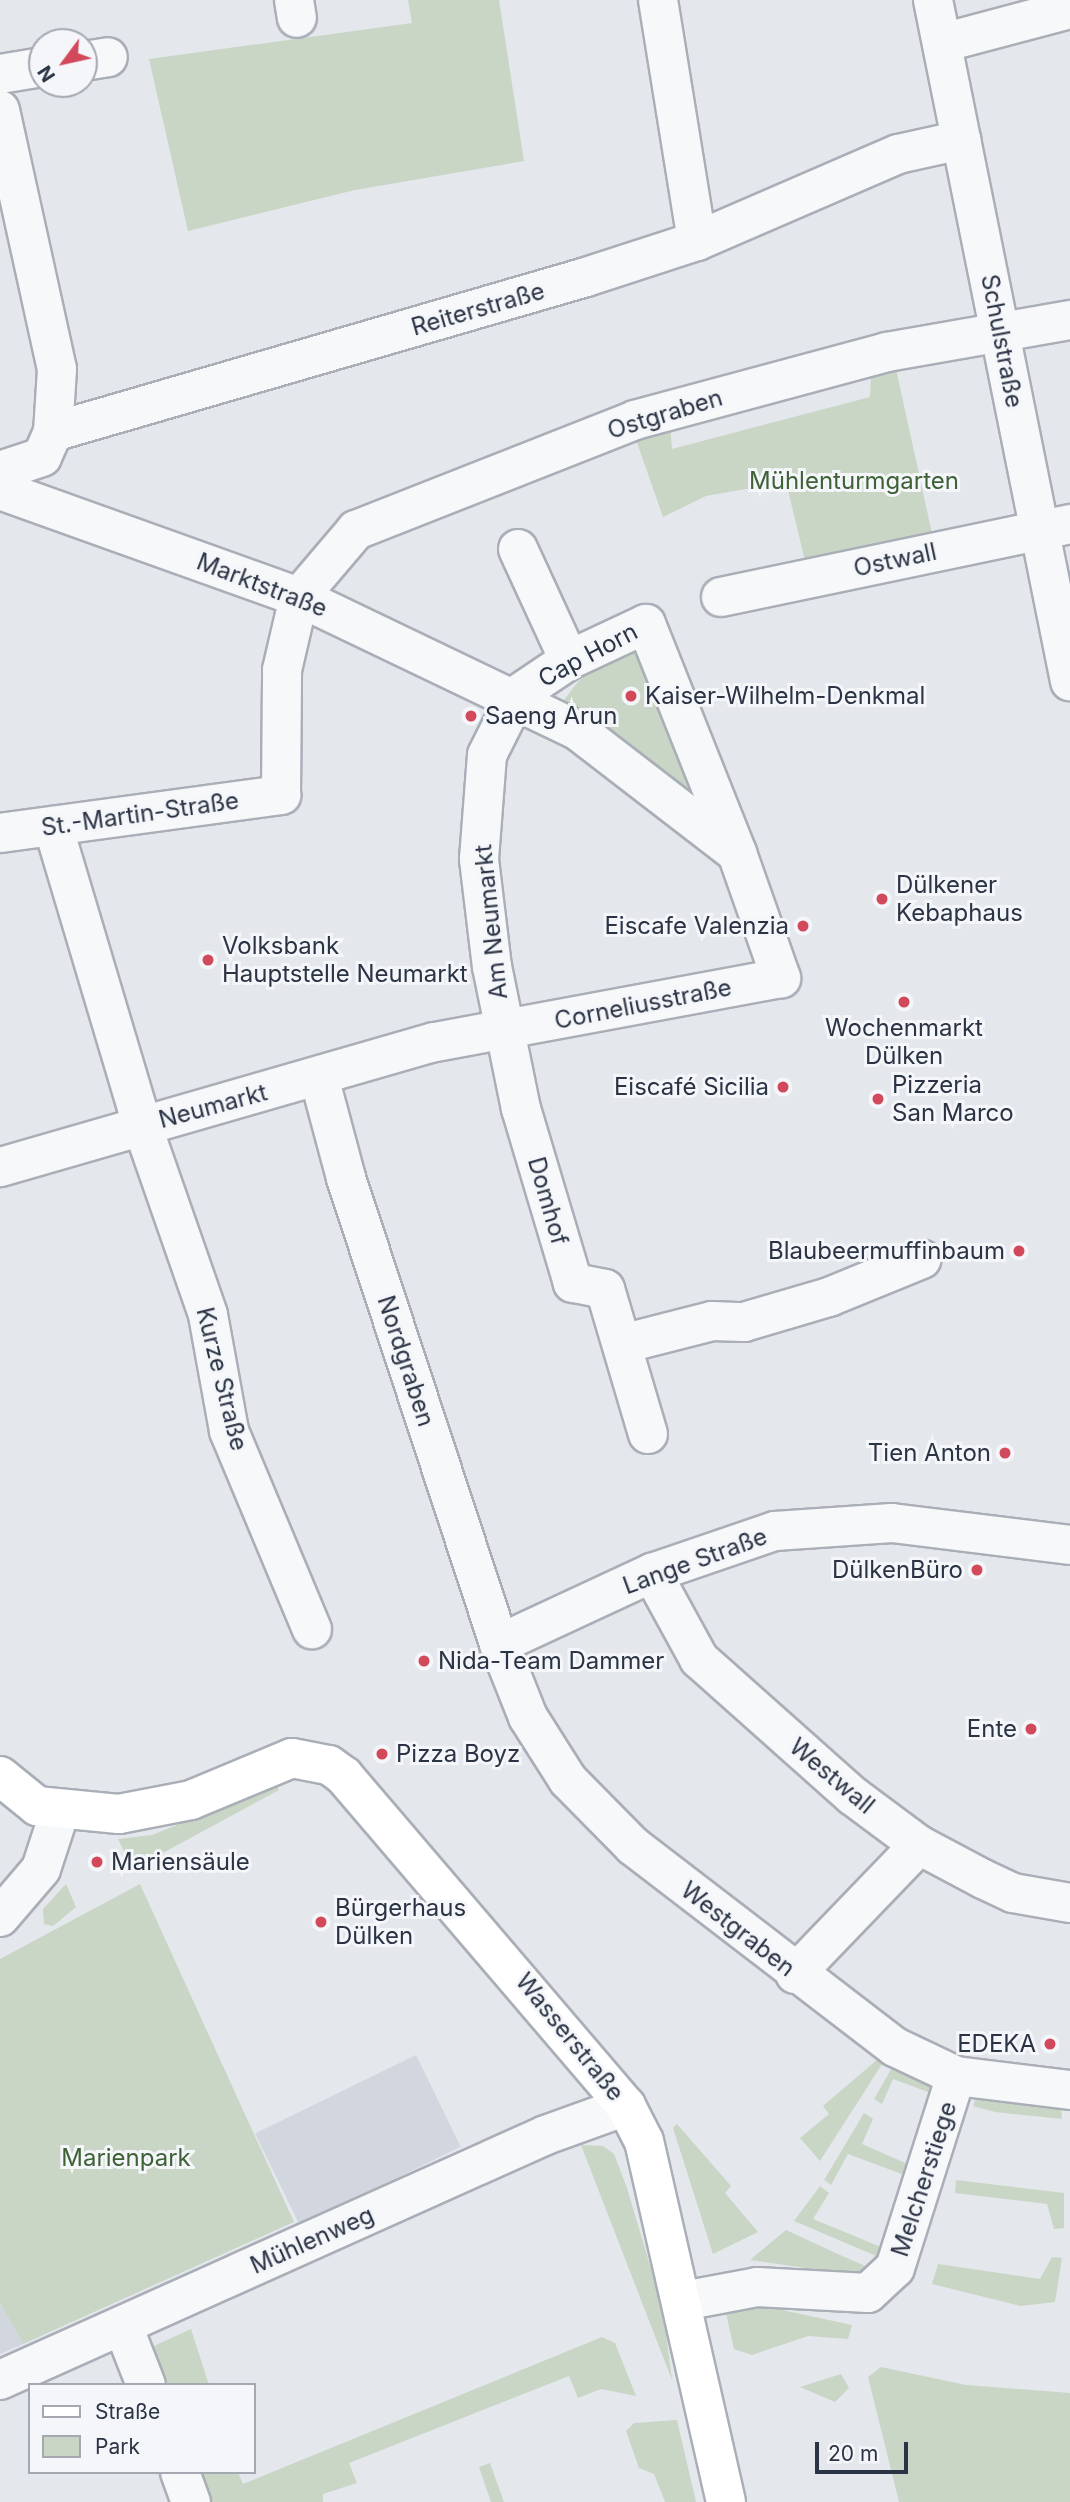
<!DOCTYPE html>
<html>
<head>
<meta charset="utf-8">
<style>
  body { margin:0 }
  #map { position:relative; width:1070px; height:2502px; overflow:hidden; background:#e4e7ec; font-family:Inter,sans-serif }
  div>[style] { position:absolute }
  [style*='--x'] { left:calc(var(--x)*1px); top:calc(var(--y)*1px); width:calc(var(--w)*1px); rotate:calc(var(--a)*1deg) }
  .built>* { inset:0; background:#d2d6de; transform-origin:0 0 }
  .green>* { inset:0; background:#c9d6c5 }
  .roads { filter:drop-shadow(2px 0 #a9aeb7) drop-shadow(-2px 0 #a9aeb7) drop-shadow(0 2px #a9aeb7) drop-shadow(0 -2px #a9aeb7) }
  .minor>* { height:38px; margin:-19px; padding:0 19px; transform-origin:19px; border-radius:19px; background:#f7f8fa }
  .major>* { height:38px; margin:-19px; padding:0 19px; transform-origin:19px; border-radius:19px; background:#fff }
  .dots>* { width:19px; height:19px; translate:-50% -50%; box-sizing:border-box; border:4px solid #f4f6f9; border-radius:50% }
  span { translate:-50% -50%; white-space:nowrap; text-align:center; line-height:1.15; -webkit-text-stroke:6px #f4f6f9; paint-order:stroke }
  .street-label { font-size:24px; color:#2b3445 }
  .park-label { font-size:24px; color:#3f6138 }
  .poi-label { font-size:24px; color:#2b3445 }
  .left { translate:0 -50%; text-align:left }
  .right { translate:-100% -50%; text-align:right }
  .legend { position:absolute; left:28px; top:2383px; width:228px; height:91px; box-sizing:border-box; background:#f4f6f9; border:2px solid #a4a8b1; margin:0; padding:9px 12px; list-style:none; font-size:21px; color:#2b3445 }
  .legend li { display:flex; align-items:center; gap:14px; height:35px }
  .legend b { width:35px; border:2px solid #a4a8b1 }
  .north { position:absolute; left:28px; top:28px; width:70px; height:70px; box-sizing:border-box; background:#f4f6f9; border:2px solid #a4a8b1; border-radius:50%; rotate:237deg; font-size:19px; font-weight:700; line-height:28px; text-align:center; color:#2b3445 }
  .north::after { content:''; display:block; margin:auto; width:24px; height:32px; background:#d1495b; clip-path:polygon(50% 0,100% 100%,50% 72%,0 100%) }
  .scale { position:absolute; left:815px; top:2442px; width:93px; height:32px; box-sizing:border-box; border:4px solid #2b3445; border-top:0; padding-left:9px; font-size:21px; line-height:24px; white-space:nowrap; color:#2b3445; -webkit-text-stroke:5px #f4f6f9; paint-order:stroke }
</style>
</head>
<body>
<div id="map">
  <div class="built">
    <div style="left:416px;top:2055px;width:102px;height:179px;rotate:64deg"></div>
    <div style="clip-path:polygon(0 2303px,23px 2344px,0 2354px)"></div>
  </div>
  <div class="green">
    <div style="clip-path:polygon(408px 0,499px 0,524px 161px,355px 190px,188px 231px,149px 59px,412px 23px)"></div>
    <div style="clip-path:polygon(896px 369px,933px 538px,806px 565px,786px 482px,706px 496px,663px 517px,634px 434px,670px 422px,672px 449px,870px 397px,871px 375px)"></div>
    <div style="clip-path:polygon(637px 644px,706px 810px,564px 700px,594px 661px)"></div>
    <div style="clip-path:polygon(276px 1785px,279px 1790px,133px 1869px,118px 1839px,152px 1835px)"></div>
    <div style="clip-path:polygon(66px 1884px,76px 1907px,53px 1926px,44px 1924px,43px 1909px)"></div>
    <div style="clip-path:polygon(140px 1884px,294px 2222px,23px 2344px,0 2303px,0 1959px)"></div>
    <div style="clip-path:polygon(878px 2059px,884px 2061px,820px 2161px,800px 2138px,829px 2114px,823px 2106px)"></div>
    <div style="clip-path:polygon(893px 2066px,929px 2083px,936px 2095px,893px 2079px,882px 2104px,874px 2099px)"></div>
    <div style="clip-path:polygon(977px 2096px,1061px 2109px,1062px 2119px,995px 2112px,973px 2106px)"></div>
    <div style="clip-path:polygon(864px 2113px,873px 2119px,862px 2144px,921px 2170px,918px 2180px,848px 2154px,831px 2185px,824px 2180px)"></div>
    <div style="clip-path:polygon(677px 2124px,731px 2186px,725px 2193px,758px 2232px,713px 2254px,673px 2128px)"></div>
    <div style="clip-path:polygon(581px 2145px,603px 2146px,614px 2154px,627px 2188px,663px 2309px,672px 2380px)"></div>
    <div style="clip-path:polygon(956px 2180px,1064px 2193px,1064px 2228px,1054px 2229px,1047px 2204px,955px 2193px)"></div>
    <div style="clip-path:polygon(820px 2186px,829px 2193px,813px 2219px,881px 2247px,889px 2225px,881px 2258px,794px 2221px)"></div>
    <div style="clip-path:polygon(786px 2230px,840px 2255px,870px 2268px,855px 2275px,750px 2260px)"></div>
    <div style="clip-path:polygon(1052px 2257px,1062px 2258px,1055px 2302px,1021px 2306px,932px 2284px,938px 2264px,1040px 2279px)"></div>
    <div style="clip-path:polygon(768px 2307px,852px 2325px,848px 2339px,808px 2336px,752px 2355px,734px 2349px,726px 2313px)"></div>
    <div style="clip-path:polygon(191px 2329px,209px 2385px,167px 2385px,154px 2346px)"></div>
    <div style="clip-path:polygon(602px 2337px,615px 2343px,636px 2396px,601px 2389px,578px 2398px,569px 2376px,349px 2463px,357px 2483px,323px 2494px,323px 2502px,204px 2502px,195px 2472px,238px 2472px,243px 2484px)"></div>
    <div style="clip-path:polygon(881px 2367px,966px 2385px,1070px 2393px,1070px 2502px,899px 2502px,868px 2377px)"></div>
    <div style="clip-path:polygon(841px 2374px,849px 2388px,835px 2402px,800px 2387px)"></div>
    <div style="clip-path:polygon(677px 2420px,696px 2502px,665px 2502px,654px 2474px,639px 2468px,626px 2431px,634px 2423px)"></div>
    <div style="clip-path:polygon(490px 2463px,504px 2502px,491px 2502px,479px 2467px)"></div>
  </div>
  <div class="roads">
    <div class="minor">
      <div style="--x:294;--y:0;--w:18;--a:81"></div>
      <div style="--x:658;--y:0;--w:244;--a:80.8"></div>
      <div style="--x:933;--y:0;--w:695;--a:78.63"></div>
      <div style="--x:942;--y:43;--w:132;--a:-14.9"></div>
      <div style="--x:84;--y:61;--w:24;--a:-9"></div>
      <div style="--x:0;--y:74;--w:43;--a:-9.5"></div>
      <div style="--x:0;--y:110;--w:265;--a:77.6"></div>
      <div style="--x:57;--y:369;--w:63;--a:93.6"></div>
      <div style="--x:53;--y:432;--w:27;--a:114"></div>
      <div style="--x:42;--y:457;--w:44;--a:161.6"></div>
      <div style="--x:53;--y:432;--w:555;--a:-16.21"></div>
      <div style="--x:586;--y:277;--w:117;--a:-18"></div>
      <div style="--x:697;--y:241;--w:219;--a:-23.4"></div>
      <div style="--x:898;--y:154;--w:65;--a:-12.5"></div>
      <div style="--x:0;--y:490;--w:318;--a:19.7"></div>
      <div style="--x:299;--y:597;--w:308;--a:25.6"></div>
      <div style="--x:577;--y:730;--w:202;--a:37.6"></div>
      <div style="--x:737;--y:853;--w:133;--a:70.6"></div>
      <div style="--x:781;--y:978;--w:353;--a:169.5"></div>
      <div style="--x:434;--y:1042;--w:452;--a:163.9"></div>
      <div style="--x:518;--y:549;--w:122;--a:65.3"></div>
      <div style="--x:721;--y:597;--w:357;--a:-11.8"></div>
      <div style="--x:53;--y:826;--w:312;--a:73.4"></div>
      <div style="--x:142;--y:1125;--w:201;--a:70.8"></div>
      <div style="--x:208;--y:1315;--w:118;--a:79.7"></div>
      <div style="--x:229;--y:1431;--w:215;--a:67.3"></div>
      <div style="--x:0;--y:833;--w:284;--a:-7.7"></div>
      <div style="--x:281;--y:795;--w:125;--a:-89.5"></div>
      <div style="--x:282;--y:670;--w:75;--a:-76.9"></div>
      <div style="--x:299;--y:597;--w:88;--a:-49.6"></div>
      <div style="--x:356;--y:530;--w:300;--a:-21.5"></div>
      <div style="--x:635;--y:420;--w:261;--a:-15.1"></div>
      <div style="--x:887;--y:352;--w:186;--a:-9.9"></div>
      <div style="--x:319;--y:1077;--w:105;--a:75"></div>
      <div style="--x:346;--y:1178;--w:490;--a:71.8"></div>
      <div style="--x:499;--y:1644;--w:79;--a:68.3"></div>
      <div style="--x:528;--y:1717;--w:75;--a:57.6"></div>
      <div style="--x:568;--y:1780;--w:93;--a:45.4"></div>
      <div style="--x:633;--y:1846;--w:330;--a:37.5"></div>
      <div style="--x:895;--y:2047;--w:68;--a:25.4"></div>
      <div style="--x:956;--y:2076;--w:115;--a:7"></div>
      <div style="--x:622;--y:1344;--w:93;--a:-14.3"></div>
      <div style="--x:712;--y:1321;--w:32;--a:2"></div>
      <div style="--x:744;--y:1322;--w:89;--a:-16.4"></div>
      <div style="--x:829;--y:1297;--w:100;--a:-22.2"></div>
      <div style="--x:648;--y:1434;--w:151;--a:-106.5"></div>
      <div style="--x:605;--y:1289;--w:33;--a:-169"></div>
      <div style="--x:573;--y:1283;--w:182;--a:-106.6"></div>
      <div style="--x:521;--y:1109;--w:145;--a:-101.5"></div>
      <div style="--x:492;--y:967;--w:109;--a:-96.9"></div>
      <div style="--x:479;--y:859;--w:104;--a:-85.6"></div>
      <div style="--x:487;--y:755;--w:67;--a:-63.4"></div>
      <div style="--x:517;--y:695;--w:63;--a:-33.9"></div>
      <div style="--x:569;--y:660;--w:85;--a:-25.1"></div>
      <div style="--x:646;--y:624;--w:246;--a:68.3"></div>
      <div style="--x:652;--y:1573;--w:98;--a:61.3"></div>
      <div style="--x:699;--y:1659;--w:206;--a:41.7"></div>
      <div style="--x:853;--y:1796;--w:82;--a:36.6"></div>
      <div style="--x:919;--y:1845;--w:72;--a:28"></div>
      <div style="--x:983;--y:1879;--w:33;--a:25"></div>
      <div style="--x:1013;--y:1893;--w:58;--a:10"></div>
      <div style="--x:499;--y:1644;--w:169;--a:-24.9"></div>
      <div style="--x:652;--y:1573;--w:130;--a:-18.9"></div>
      <div style="--x:775;--y:1531;--w:117;--a:-3.9"></div>
      <div style="--x:892;--y:1523;--w:179;--a:7"></div>
      <div style="--x:0;--y:1917;--w:63;--a:-49.5"></div>
      <div style="--x:41;--y:1869;--w:61;--a:-71.9"></div>
      <div style="--x:795;--y:1974;--w:179;--a:-46.1"></div>
      <div style="--x:683;--y:2301;--w:75;--a:-10.7"></div>
      <div style="--x:757;--y:2287;--w:111;--a:3.1"></div>
      <div style="--x:868;--y:2293;--w:37;--a:-43"></div>
      <div style="--x:895;--y:2268;--w:201;--a:-72.4"></div>
      <div style="--x:123;--y:2326;--w:63;--a:68.7"></div>
      <div style="--x:0;--y:2380;--w:598;--a:-24.17"></div>
      <div style="--x:546;--y:2135;--w:85;--a:-19.9"></div>
      <div style="--x:180;--y:2472;--w:32;--a:70"></div>
    </div>
    <div class="major">
      <div style="--x:0;--y:1776;--w:48;--a:39"></div>
      <div style="--x:37;--y:1806;--w:82;--a:5.6"></div>
      <div style="--x:119;--y:1814;--w:73;--a:-11"></div>
      <div style="--x:191;--y:1800;--w:109;--a:-22.6"></div>
      <div style="--x:292;--y:1758;--w:38;--a:11"></div>
      <div style="--x:329;--y:1765;--w:19;--a:36"></div>
      <div style="--x:344;--y:1776;--w:434;--a:49.5"></div>
      <div style="--x:626;--y:2106;--w:39;--a:63"></div>
      <div style="--x:644;--y:2141;--w:370;--a:77.2"></div>
    </div>
  </div>
  <div class="dots">
    <div style="left:631px;top:696px;background:#d1495b"></div>
    <div style="left:471px;top:716px;background:#d1495b"></div>
    <div style="left:882px;top:899px;background:#d1495b"></div>
    <div style="left:803px;top:926px;background:#d1495b"></div>
    <div style="left:208px;top:960px;background:#d1495b"></div>
    <div style="left:904px;top:1002px;background:#d1495b"></div>
    <div style="left:783px;top:1087px;background:#d1495b"></div>
    <div style="left:878px;top:1099px;background:#d1495b"></div>
    <div style="left:1019px;top:1251px;background:#d1495b"></div>
    <div style="left:1005px;top:1453px;background:#d1495b"></div>
    <div style="left:977px;top:1570px;background:#d1495b"></div>
    <div style="left:424px;top:1661px;background:#d1495b"></div>
    <div style="left:1031px;top:1729px;background:#d1495b"></div>
    <div style="left:382px;top:1754px;background:#d1495b"></div>
    <div style="left:97px;top:1862px;background:#d1495b"></div>
    <div style="left:321px;top:1922px;background:#d1495b"></div>
    <div style="left:1050px;top:2044px;background:#d1495b"></div>
  </div>
  <div class="street-label">
    <span style="left:478px;top:309px;rotate:-16deg">Reiterstraße</span>
    <span style="left:1002px;top:341px;rotate:79deg">Schulstraße</span>
    <span style="left:665px;top:414px;rotate:-17deg">Ostgraben</span>
    <span style="left:895px;top:560px;rotate:-12deg">Ostwall</span>
    <span style="left:262px;top:585px;rotate:21deg">Marktstraße</span>
    <span style="left:588px;top:655px;rotate:-28deg">Cap Horn</span>
    <span style="left:140px;top:814px;rotate:-8deg">St.-Martin-Straße</span>
    <span style="left:491px;top:922px;rotate:-96deg">Am Neumarkt</span>
    <span style="left:643px;top:1004px;rotate:-11deg">Corneliusstraße</span>
    <span style="left:213px;top:1106px;rotate:-15deg">Neumarkt</span>
    <span style="left:548px;top:1201px;rotate:74deg">Domhof</span>
    <span style="left:406px;top:1361px;rotate:72deg">Nordgraben</span>
    <span style="left:222px;top:1379px;rotate:76deg">Kurze Straße</span>
    <span style="left:695px;top:1561px;rotate:-20deg">Lange Straße</span>
    <span style="left:832px;top:1776px;rotate:40deg">Westwall</span>
    <span style="left:738px;top:1929px;rotate:38deg">Westgraben</span>
    <span style="left:570px;top:2037px;rotate:51deg">Wasserstraße</span>
    <span style="left:924px;top:2179px;rotate:-72deg">Melcherstiege</span>
    <span style="left:312px;top:2240px;rotate:-24deg">Mühlenweg</span>
  </div>
  <div class="park-label">
    <span style="left:854px;top:481px">Mühlenturmgarten</span>
    <span style="left:126px;top:2158px">Marienpark</span>
  </div>
  <div class="poi-label">
    <span class="left" style="left:645px;top:696px">Kaiser-Wilhelm-Denkmal</span>
    <span class="left" style="left:485px;top:716px">Saeng Arun</span>
    <span class="left" style="left:896px;top:899px">Dülkener<br>Kebaphaus</span>
    <span class="right" style="left:789px;top:926px">Eiscafe Valenzia</span>
    <span class="left" style="left:222px;top:960px">Volksbank<br>Hauptstelle Neumarkt</span>
    <span style="left:904px;top:1042px">Wochenmarkt<br>Dülken</span>
    <span class="left" style="left:892px;top:1099px">Pizzeria<br>San Marco</span>
    <span class="right" style="left:769px;top:1087px">Eiscafé Sicilia</span>
    <span class="right" style="left:1005px;top:1251px">Blaubeermuffinbaum</span>
    <span class="right" style="left:991px;top:1453px">Tien Anton</span>
    <span class="right" style="left:963px;top:1570px">DülkenBüro</span>
    <span class="left" style="left:438px;top:1661px">Nida-Team Dammer</span>
    <span class="right" style="left:1017px;top:1729px">Ente</span>
    <span class="left" style="left:396px;top:1754px">Pizza Boyz</span>
    <span class="left" style="left:111px;top:1862px">Mariensäule</span>
    <span class="left" style="left:335px;top:1922px">Bürgerhaus<br>Dülken</span>
    <span class="right" style="left:1036px;top:2044px">EDEKA</span>
  </div>
  <ul class="legend">
  <li><b style="height:9px;background:#fff"></b>Straße</li>
  <li><b style="height:19px;background:#c9d6c5"></b>Park</li>
  </ul>
  <div class="north">N</div>
  <div class="scale">20 m</div>
</div>
</body>
</html>
